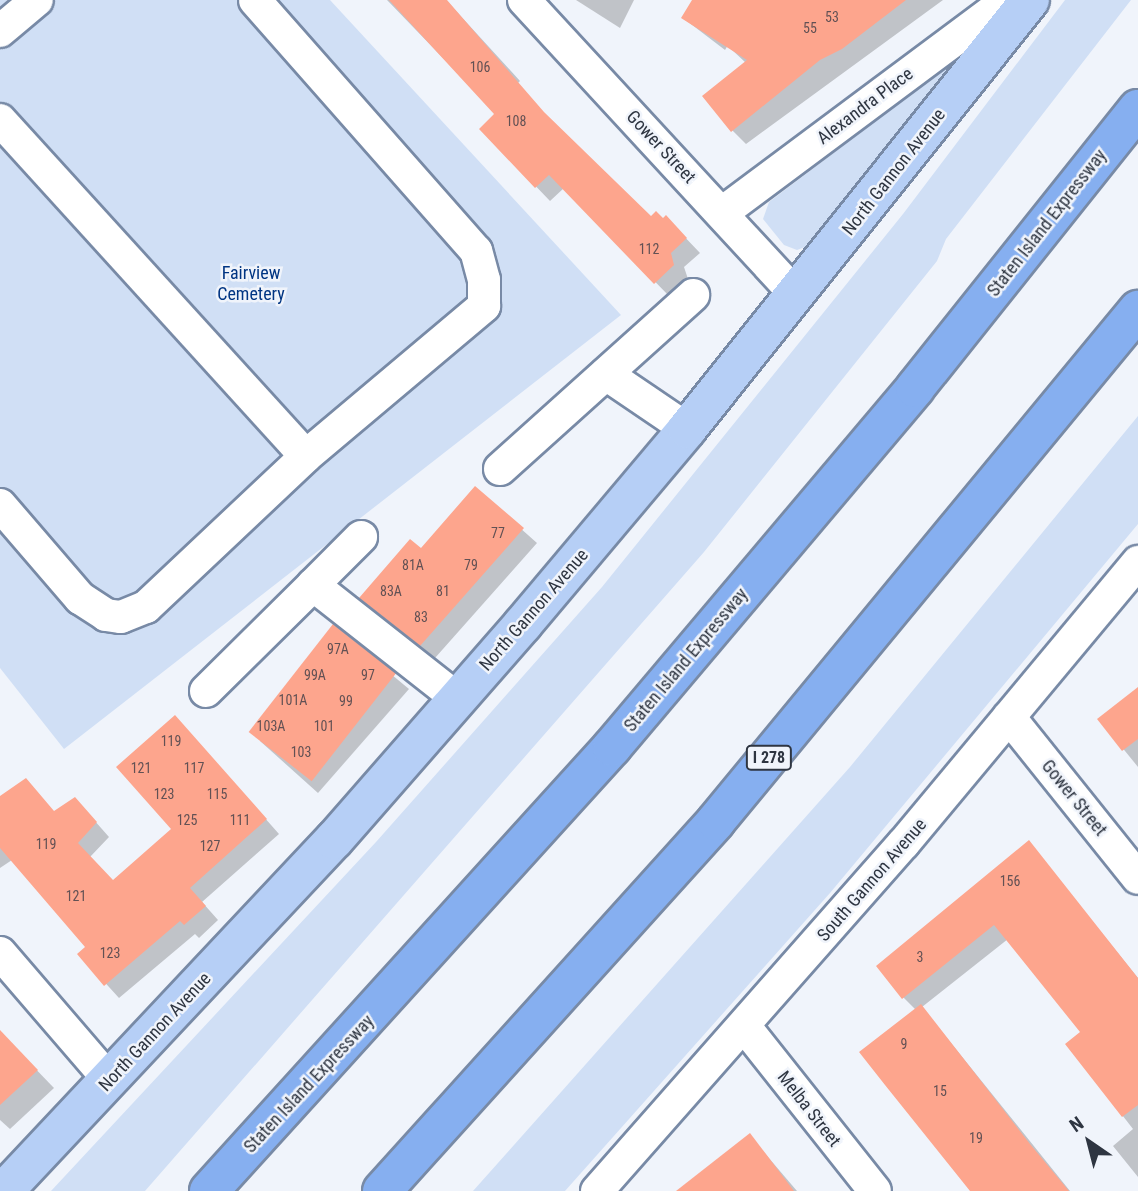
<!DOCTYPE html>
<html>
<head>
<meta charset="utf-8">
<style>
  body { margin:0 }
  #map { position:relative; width:1138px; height:1191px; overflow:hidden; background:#f0f4fb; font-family:"Roboto Condensed",sans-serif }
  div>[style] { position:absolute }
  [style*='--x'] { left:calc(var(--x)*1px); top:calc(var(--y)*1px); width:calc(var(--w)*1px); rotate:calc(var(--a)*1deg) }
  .green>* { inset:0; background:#d0dff5 }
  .shadow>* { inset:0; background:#0003 }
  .building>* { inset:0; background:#fda58d; transform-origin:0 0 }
  .roads { filter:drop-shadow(2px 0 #788aa6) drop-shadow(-2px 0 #788aa6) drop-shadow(0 2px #788aa6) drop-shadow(0 -2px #788aa6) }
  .minor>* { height:32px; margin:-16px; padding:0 16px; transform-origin:16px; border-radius:16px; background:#fff }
  .major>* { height:38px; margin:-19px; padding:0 19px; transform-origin:19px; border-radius:19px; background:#b6cff6 }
  .highway>* { height:38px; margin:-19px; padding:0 19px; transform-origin:19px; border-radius:19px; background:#86aff0 }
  span { translate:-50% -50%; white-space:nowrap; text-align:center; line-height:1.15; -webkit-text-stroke:5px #f0f4fb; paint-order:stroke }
  .number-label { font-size:14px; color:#625154 }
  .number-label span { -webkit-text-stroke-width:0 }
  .shield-label span { padding:2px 5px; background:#f0f4fb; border:2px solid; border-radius:5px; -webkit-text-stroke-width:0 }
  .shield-label { font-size:16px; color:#2e3541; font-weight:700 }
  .street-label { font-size:18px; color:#2e3541 }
  .park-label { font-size:18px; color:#003583 }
  .north { position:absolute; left:1054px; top:1107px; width:70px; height:70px; -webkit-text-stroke:5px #f0f4fb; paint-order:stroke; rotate:325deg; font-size:19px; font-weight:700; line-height:28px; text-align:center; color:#2e3541 }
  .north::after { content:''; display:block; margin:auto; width:24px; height:32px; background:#2e3541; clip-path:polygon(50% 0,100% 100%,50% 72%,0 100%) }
</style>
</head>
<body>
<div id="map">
  <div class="green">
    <div style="clip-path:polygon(0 0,330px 0,621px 315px,64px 749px,0 668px)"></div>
    <div style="clip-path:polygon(1065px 0,1131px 0,946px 239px,937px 261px,704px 552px,145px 1191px,51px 1191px,376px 842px,602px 587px,903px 214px)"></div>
    <div style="clip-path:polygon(953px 62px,810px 245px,797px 250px,784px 245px,763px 219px,769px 202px)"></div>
    <div style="clip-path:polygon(1138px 416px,1138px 524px,830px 893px,565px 1191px,473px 1191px,850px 767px)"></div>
  </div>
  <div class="shadow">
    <div style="clip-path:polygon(387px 0,446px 0,520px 81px,516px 85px,651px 219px,680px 232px,700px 253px,684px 267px,688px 279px,669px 296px,564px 188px,550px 201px,481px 129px,497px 114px)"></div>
    <div style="clip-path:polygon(576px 0,634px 0,620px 28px)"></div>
    <div style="clip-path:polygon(694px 0,755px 0,725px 50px,683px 18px)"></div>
    <div style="clip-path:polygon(794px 0,943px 0,746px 144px,732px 130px,746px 63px,730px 48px)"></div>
    <div style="clip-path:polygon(475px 488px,537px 543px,435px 658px,362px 598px,421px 551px)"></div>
    <div style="clip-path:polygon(333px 626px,409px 689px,318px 793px,260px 741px)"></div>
    <div style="clip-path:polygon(1138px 689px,1138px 767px,1099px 719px)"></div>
    <div style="clip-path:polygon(188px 731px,279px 834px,202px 902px,218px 920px,199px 938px,195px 934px,119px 998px,79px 954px,87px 947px,12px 860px,0 868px,0 798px,19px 807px,94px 820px,109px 837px,90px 857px,113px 882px,173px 829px)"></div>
    <div style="clip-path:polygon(1028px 842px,1138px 978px,1138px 1177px,1113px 1146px,1133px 1129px,1067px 1044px,1082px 1033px,1008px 939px,922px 1007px,1070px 1191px,972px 1191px,916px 1010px,903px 997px)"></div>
    <div style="clip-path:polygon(0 1032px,54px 1088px,10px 1129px,0 1120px)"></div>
    <div style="clip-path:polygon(750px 1136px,797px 1191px,696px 1191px)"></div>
  </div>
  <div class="building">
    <div style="clip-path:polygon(389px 0,447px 0,544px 112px,651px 216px,656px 211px,663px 218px,666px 215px,687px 238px,671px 253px,674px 265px,654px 284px,549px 175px,535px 188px,479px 129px,494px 114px)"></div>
    <div style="clip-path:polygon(692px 0,906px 0,842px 49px,820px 60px,731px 132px,702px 96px,747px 60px,681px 18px)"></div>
    <div style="clip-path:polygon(475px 486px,524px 528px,420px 646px,359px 598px,410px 539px,421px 548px)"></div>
    <div style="left:333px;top:624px;width:80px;height:137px;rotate:38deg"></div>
    <div style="clip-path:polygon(1138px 687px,1138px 739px,1122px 751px,1097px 719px)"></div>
    <div style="clip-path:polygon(175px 715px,267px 819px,190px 888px,206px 906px,184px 925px,180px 921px,104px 986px,77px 954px,85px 947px,0 848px,0 796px,26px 778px,54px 811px,75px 797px,97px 822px,78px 843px,113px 880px,171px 829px,116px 767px)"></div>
    <div style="clip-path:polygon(1029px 840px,1138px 978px,1138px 1105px,1122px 1117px,1065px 1044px,1080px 1032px,994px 925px,902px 999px,876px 966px)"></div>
    <div style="clip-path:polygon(921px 1004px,1030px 1144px,1069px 1191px,970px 1191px,885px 1085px,859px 1052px)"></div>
    <div style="clip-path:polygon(0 1030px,38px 1070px,0 1105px)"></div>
    <div style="clip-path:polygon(750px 1133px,794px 1191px,676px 1191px)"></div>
  </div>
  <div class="roads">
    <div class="minor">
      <div style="--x:524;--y:0;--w:401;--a:47.3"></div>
      <div style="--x:0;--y:31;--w:48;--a:-40"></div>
      <div style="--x:0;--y:120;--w:454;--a:47.7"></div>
      <div style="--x:722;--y:213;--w:357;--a:-36.7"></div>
      <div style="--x:606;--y:374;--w:98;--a:34.2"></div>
      <div style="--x:500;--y:469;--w:260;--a:-42"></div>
      <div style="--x:0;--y:505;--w:123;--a:49.3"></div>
      <div style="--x:80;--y:598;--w:31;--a:33"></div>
      <div style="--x:106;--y:615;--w:15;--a:8"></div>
      <div style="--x:121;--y:617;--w:27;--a:-22"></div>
      <div style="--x:146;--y:607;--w:220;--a:-43.3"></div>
      <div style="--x:306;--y:456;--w:233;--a:-40.1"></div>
      <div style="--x:484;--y:306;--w:26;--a:-90"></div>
      <div style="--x:484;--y:280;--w:30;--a:-105"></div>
      <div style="--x:476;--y:251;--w:334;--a:-131.4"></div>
      <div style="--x:313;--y:585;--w:68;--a:-45"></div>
      <div style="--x:206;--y:691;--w:151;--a:-44.7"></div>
      <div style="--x:313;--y:585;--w:184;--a:38.2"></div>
      <div style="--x:1009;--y:717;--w:206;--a:51.3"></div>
      <div style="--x:0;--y:953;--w:169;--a:49.3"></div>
      <div style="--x:745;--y:1027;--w:209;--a:51.6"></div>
      <div style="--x:597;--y:1191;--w:464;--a:-48.6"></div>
      <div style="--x:904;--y:843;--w:366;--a:-50.2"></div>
    </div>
    <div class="major">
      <div style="--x:4;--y:1191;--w:482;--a:-46.8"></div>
      <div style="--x:334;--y:840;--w:287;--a:-48.8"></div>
      <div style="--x:523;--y:624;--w:255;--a:-49.9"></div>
      <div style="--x:687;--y:429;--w:549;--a:-51.36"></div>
    </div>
    <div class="highway">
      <div style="--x:209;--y:1191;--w:600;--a:-47.77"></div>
      <div style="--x:612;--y:747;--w:470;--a:-49.8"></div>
      <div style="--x:915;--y:388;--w:357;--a:-51.4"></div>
      <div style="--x:382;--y:1191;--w:498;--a:-47.9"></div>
      <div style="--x:716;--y:821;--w:663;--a:-50.45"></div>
    </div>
  </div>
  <div class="number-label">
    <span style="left:832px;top:17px">53</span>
    <span style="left:810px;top:28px">55</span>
    <span style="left:480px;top:67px">106</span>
    <span style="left:516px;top:121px">108</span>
    <span style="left:649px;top:249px">112</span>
    <span style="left:498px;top:533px">77</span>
    <span style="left:413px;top:565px">81A</span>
    <span style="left:471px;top:565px">79</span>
    <span style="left:391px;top:591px">83A</span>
    <span style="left:443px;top:591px">81</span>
    <span style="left:421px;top:617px">83</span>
    <span style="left:338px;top:649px">97A</span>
    <span style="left:315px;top:675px">99A</span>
    <span style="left:368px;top:675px">97</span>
    <span style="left:293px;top:700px">101A</span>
    <span style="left:346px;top:701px">99</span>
    <span style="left:271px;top:726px">103A</span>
    <span style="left:324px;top:726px">101</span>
    <span style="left:171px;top:741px">119</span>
    <span style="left:301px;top:752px">103</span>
    <span style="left:141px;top:768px">121</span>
    <span style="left:194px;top:768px">117</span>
    <span style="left:164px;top:794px">123</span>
    <span style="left:217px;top:794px">115</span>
    <span style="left:187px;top:820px">125</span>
    <span style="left:240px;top:820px">111</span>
    <span style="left:46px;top:844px">119</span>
    <span style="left:210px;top:846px">127</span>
    <span style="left:1010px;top:881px">156</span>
    <span style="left:76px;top:896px">121</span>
    <span style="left:110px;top:953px">123</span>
    <span style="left:920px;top:957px">3</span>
    <span style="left:904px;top:1044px">9</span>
    <span style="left:940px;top:1091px">15</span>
    <span style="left:976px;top:1138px">19</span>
  </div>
  <div class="shield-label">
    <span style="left:769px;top:758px">I 278</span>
  </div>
  <div class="street-label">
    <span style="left:865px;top:106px;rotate:-37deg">Alexandra Place</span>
    <span style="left:661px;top:147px;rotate:47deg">Gower Street</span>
    <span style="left:894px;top:172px;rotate:-52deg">North Gannon Avenue</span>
    <span style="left:1047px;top:223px;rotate:-52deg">Staten Island Expressway</span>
    <span style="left:534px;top:610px;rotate:-49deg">North Gannon Avenue</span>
    <span style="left:686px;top:660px;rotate:-50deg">Staten Island Expressway</span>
    <span style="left:1074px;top:798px;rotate:51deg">Gower Street</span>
    <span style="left:872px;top:880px;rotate:-49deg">South Gannon Avenue</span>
    <span style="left:155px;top:1032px;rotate:-47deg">North Gannon Avenue</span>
    <span style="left:309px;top:1084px;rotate:-47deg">Staten Island Expressway</span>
    <span style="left:809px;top:1109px;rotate:52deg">Melba Street</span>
  </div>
  <div class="park-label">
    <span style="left:251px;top:284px">Fairview<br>Cemetery</span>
  </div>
  <div class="north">N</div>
</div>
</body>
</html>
